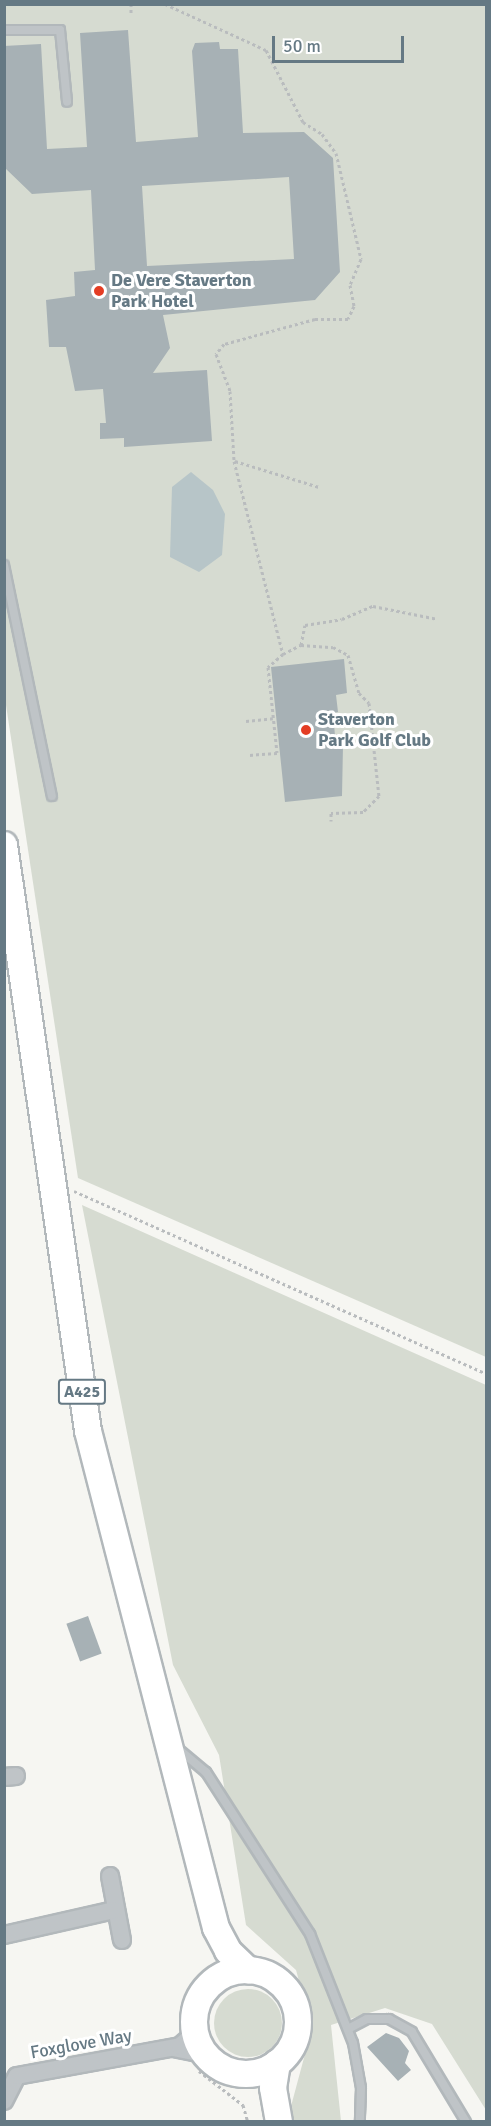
<!DOCTYPE html>
<html>
<head>
<meta charset="utf-8">
<style>
  body { margin:0 }
  #map { position:relative; width:491px; height:2126px; overflow:hidden; background:#f6f6f2; font-family:Signika,sans-serif }
  div>[style] { position:absolute }
  [style*='--x'] { left:calc(var(--x)*1px); top:calc(var(--y)*1px); width:calc(var(--w)*1px); rotate:calc(var(--a)*1deg) }
  .green>* { inset:0; background:#d6dbd1 }
  .round { border-radius:50% }
  .water>* { inset:0; background:#b7c5c8 }
  .building>* { inset:0; background:#a7b1b5; transform-origin:0 0 }
  .path>* { height:3px; margin-top:-1.5px; transform-origin:0; background:repeating-linear-gradient(90deg,#b9bcbe 0 3px,transparent 0 6px) }
  .roads { filter:drop-shadow(2px 0 #b2b8bb) drop-shadow(-2px 0 #b2b8bb) drop-shadow(0 2px #b2b8bb) drop-shadow(0 -2px #b2b8bb) }
  .lane>* { height:8px; margin:-4px; padding:0 4px; transform-origin:4px; border-radius:4px; background:#bfc4c7 }
  .street>* { height:16px; margin:-8px; padding:0 8px; transform-origin:8px; border-radius:8px; background:#bfc4c7 }
  .primary>* { height:26px; margin:-13px; padding:0 13px; transform-origin:13px; border-radius:13px; background:#fff }
  .primary>.ring { margin:-13px; padding:0; box-sizing:content-box; background:none; border:26px solid #fff; border-radius:50% }
  .dots>* { width:16px; height:16px; translate:-50% -50%; box-sizing:border-box; border:3px solid #fff; border-radius:50% }
  span { translate:-50% -50%; white-space:nowrap; text-align:center; line-height:1.15; -webkit-text-stroke:6px #fff; paint-order:stroke }
  .shield-label span { padding:2px 4px; background:#fff; border:2px solid; border-radius:4px; -webkit-text-stroke-width:0 }
  .shield-label { font-size:16px; color:#657984; font-weight:700 }
  .poi-label { font-size:18px; color:#657984; font-weight:700 }
  .left { translate:0 -50%; text-align:left }
  .street-label { font-size:18px; color:#657984 }
  .frame { position:absolute; inset:0; border:6px solid #657984; pointer-events:none }
  .scale { position:absolute; left:272px; top:36px; width:132px; height:27px; box-sizing:border-box; border:3px solid #657984; border-top:0; padding-left:8px; font-size:18px; line-height:21px; white-space:nowrap; color:#657984; -webkit-text-stroke:4px #fff; paint-order:stroke }
</style>
</head>
<body>
<div id="map">
  <div class="green">
    <div style="clip-path:polygon(4px 5px,486px 5px,486px 1357px,78px 1178px,4px 692px)"></div>
    <div style="clip-path:polygon(82px 1205px,486px 1385px,486px 2110px,432px 2024px,385px 2008px,331px 2025px,341px 2121px,293px 2121px,290px 2110px,312px 2028px,296px 1970px,246px 1925px,219px 1755px,173px 1665px)"></div>
    <div class="round" style="left:214px;top:1989px;width:68px;height:68px"></div>
  </div>
  <div class="water">
    <div style="clip-path:polygon(191px 472px,213px 490px,225px 514px,222px 555px,199px 572px,170px 557px,172px 487px)"></div>
  </div>
  <div class="building">
    <div style="clip-path:polygon(evenodd,128px 30px,136px 142px,198px 137px,192px 51px,195px 43px,219px 42px,220px 49px,238px 49px,243px 133px,304px 132px,333px 158px,340px 272px,315px 300px,163px 315px,170px 348px,153px 373px,207px 370px,212px 441px,124px 447px,124px 438px,100px 439px,100px 423px,106px 423px,103px 389px,75px 391px,66px 347px,49px 347px,46px 300px,75px 296px,74px 272px,95px 270px,91px 190px,32px 194px,5px 168px,4px 46px,41px 44px,47px 149px,87px 147px,80px 33px,128px 30px,289px 177px,294px 259px,147px 266px,142px 186px,289px 177px)"></div>
    <div style="clip-path:polygon(344px 659px,347px 693px,336px 695px,338px 712px,333px 713px,336px 747px,343px 746px,342px 796px,285px 802px,271px 667px)"></div>
    <div style="left:88px;top:1616px;width:40px;height:23px;rotate:70deg"></div>
    <div style="clip-path:polygon(386px 2033px,399px 2038px,409px 2051px,405px 2063px,411px 2070px,398px 2081px,367px 2047px)"></div>
  </div>
  <div class="path">
    <div style="--x:131;--y:4;--w:9;--a:90"></div>
    <div style="--x:165;--y:4;--w:111;--a:24.5"></div>
    <div style="--x:266;--y:50;--w:81;--a:62.8"></div>
    <div style="--x:303;--y:122;--w:22;--a:32"></div>
    <div style="--x:322;--y:134;--w:24;--a:54"></div>
    <div style="--x:336;--y:153;--w:109;--a:76.7"></div>
    <div style="--x:361;--y:259;--w:28;--a:113"></div>
    <div style="--x:350;--y:285;--w:21;--a:79"></div>
    <div style="--x:354;--y:306;--w:14;--a:115"></div>
    <div style="--x:348;--y:319;--w:33;--a:180"></div>
    <div style="--x:315;--y:319;--w:94;--a:164.6"></div>
    <div style="--x:224;--y:344;--w:13;--a:129"></div>
    <div style="--x:216;--y:354;--w:40;--a:69"></div>
    <div style="--x:230;--y:391;--w:70;--a:86.7"></div>
    <div style="--x:234;--y:461;--w:199;--a:75.8"></div>
    <div style="--x:283;--y:654;--w:20;--a:139"></div>
    <div style="--x:268;--y:667;--w:86;--a:84"></div>
    <div style="--x:277;--y:753;--w:28;--a:176"></div>
    <div style="--x:235;--y:461;--w:88;--a:17.2"></div>
    <div style="--x:301;--y:645;--w:20;--a:-79"></div>
    <div style="--x:305;--y:625;--w:37;--a:-9"></div>
    <div style="--x:342;--y:619;--w:34;--a:-23"></div>
    <div style="--x:373;--y:606;--w:66;--a:11.3"></div>
    <div style="--x:283;--y:654;--w:20;--a:-27"></div>
    <div style="--x:301;--y:645;--w:32;--a:4"></div>
    <div style="--x:333;--y:647;--w:17;--a:28"></div>
    <div style="--x:348;--y:655;--w:40;--a:74"></div>
    <div style="--x:359;--y:693;--w:14;--a:45"></div>
    <div style="--x:369;--y:703;--w:94;--a:83.9"></div>
    <div style="--x:379;--y:796;--w:23;--a:135"></div>
    <div style="--x:363;--y:812;--w:32;--a:178"></div>
    <div style="--x:331;--y:813;--w:8;--a:90"></div>
    <div style="--x:246;--y:721;--w:27;--a:-6"></div>
    <div style="--x:74;--y:1191;--w:451;--a:23.9"></div>
    <div style="--x:199;--y:2071;--w:56;--a:37.7"></div>
    <div style="--x:243;--y:2105;--w:18;--a:74"></div>
  </div>
  <div class="roads">
    <div class="lane">
      <div style="--x:4;--y:30;--w:56;--a:0"></div>
      <div style="--x:60;--y:30;--w:72;--a:84.4"></div>
      <div style="--x:4;--y:565;--w:236;--a:78.3"></div>
      <div style="--x:176;--y:1747;--w:39;--a:40"></div>
      <div style="--x:206;--y:1772;--w:193;--a:57.3"></div>
      <div style="--x:310;--y:1934;--w:117;--a:68.5"></div>
      <div style="--x:353;--y:2043;--w:46;--a:79.9"></div>
      <div style="--x:361;--y:2088;--w:34;--a:92"></div>
      <div style="--x:348;--y:2029;--w:21;--a:-28"></div>
      <div style="--x:367;--y:2019;--w:22;--a:0"></div>
      <div style="--x:389;--y:2019;--w:26;--a:29"></div>
      <div style="--x:412;--y:2032;--w:105;--a:59"></div>
    </div>
    <div class="street">
      <div style="--x:4;--y:1777;--w:12;--a:-5"></div>
      <div style="--x:110;--y:1876;--w:65;--a:79.4"></div>
      <div style="--x:4;--y:1935;--w:113;--a:-12.8"></div>
      <div style="--x:173;--y:2048;--w:33;--a:11"></div>
      <div style="--x:4;--y:2101;--w:28;--a:-63"></div>
      <div style="--x:17;--y:2076;--w:166;--a:-10.4"></div>
      <div style="--x:180;--y:2046;--w:20;--a:-41"></div>
    </div>
    <div class="primary">
      <div style="--x:4;--y:845;--w:592;--a:81.84"></div>
      <div style="--x:88;--y:1431;--w:513;--a:75.56"></div>
      <div style="--x:216;--y:1928;--w:26;--a:62"></div>
      <div style="--x:228;--y:1951;--w:28;--a:44"></div>
      <div class="ring" style="left:194px;top:1970px;width:78px;height:78px"></div>
      <div style="--x:277;--y:2063;--w:25;--a:99"></div>
      <div style="--x:273;--y:2088;--w:35;--a:80"></div>
    </div>
  </div>
  <div class="dots">
    <div style="left:99px;top:291px;background:#e43d24"></div>
    <div style="left:306px;top:730px;background:#e43d24"></div>
  </div>
  <div class="shield-label">
    <span style="left:82px;top:1392px">A425</span>
  </div>
  <div class="poi-label">
    <span class="left" style="left:111px;top:291px">De Vere Staverton<br>Park Hotel</span>
    <span class="left" style="left:318px;top:730px">Staverton<br>Park Golf Club</span>
  </div>
  <div class="street-label">
    <span style="left:81px;top:2044px;rotate:-10deg">Foxglove Way</span>
  </div>
  <div class="frame"></div>
  <div class="scale">50 m</div>
</div>
</body>
</html>
